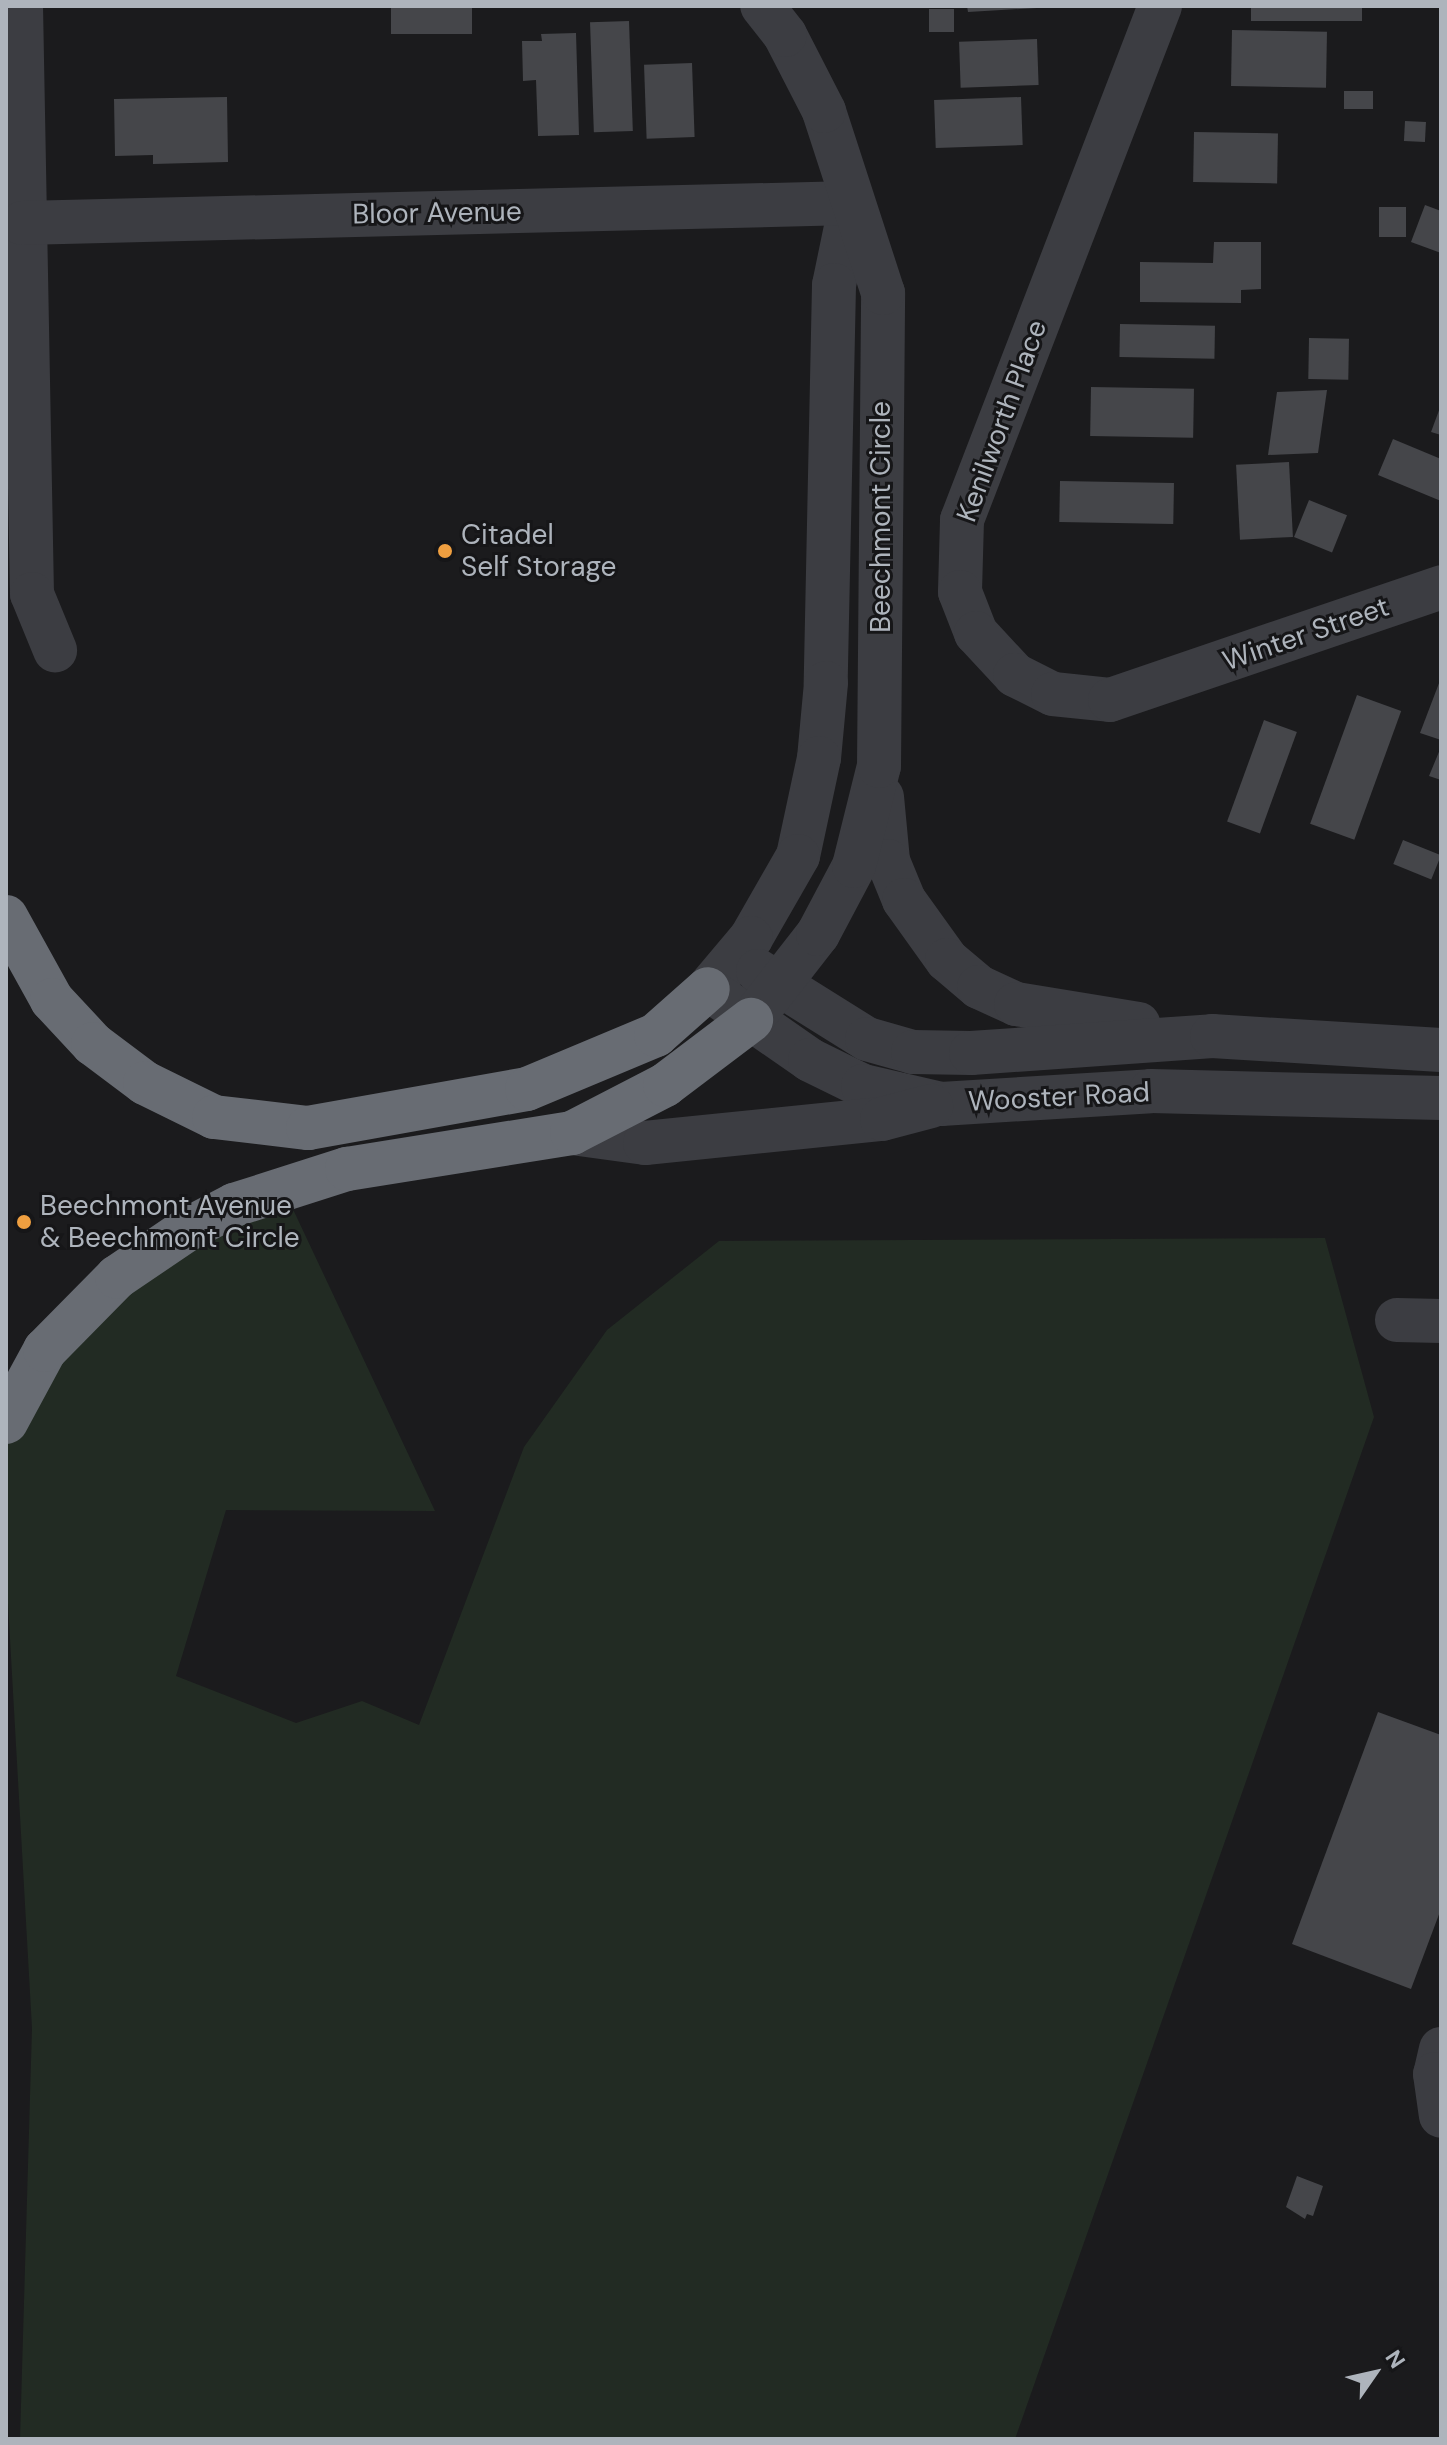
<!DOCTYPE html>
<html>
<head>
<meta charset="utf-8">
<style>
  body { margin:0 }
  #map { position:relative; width:1447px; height:2445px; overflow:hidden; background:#1b1b1d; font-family:"DM Sans",sans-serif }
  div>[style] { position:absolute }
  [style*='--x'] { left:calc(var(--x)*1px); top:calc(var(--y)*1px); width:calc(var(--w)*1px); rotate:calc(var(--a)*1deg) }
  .green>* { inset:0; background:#222b23 }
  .building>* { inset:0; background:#45464a; transform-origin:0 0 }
  .minor>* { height:44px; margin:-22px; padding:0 22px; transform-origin:22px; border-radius:22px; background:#3c3d42 }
  .highway>* { height:44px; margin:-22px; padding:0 22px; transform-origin:22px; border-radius:22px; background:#686c73 }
  .dots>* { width:22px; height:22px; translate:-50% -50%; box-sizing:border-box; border:4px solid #161618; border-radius:50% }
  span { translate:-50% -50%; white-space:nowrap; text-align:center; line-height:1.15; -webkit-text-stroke:6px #161618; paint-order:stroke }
  .street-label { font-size:28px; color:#aeb4bc }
  .poi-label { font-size:28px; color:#aeb4bc }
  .left { translate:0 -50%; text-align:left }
  .frame { position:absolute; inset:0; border:8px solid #aeb4bc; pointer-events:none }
  .north { position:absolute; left:1335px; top:2333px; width:80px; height:80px; -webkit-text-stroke:6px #161618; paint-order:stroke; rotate:56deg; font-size:22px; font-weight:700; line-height:32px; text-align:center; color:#aeb4bc }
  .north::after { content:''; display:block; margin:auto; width:28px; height:36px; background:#aeb4bc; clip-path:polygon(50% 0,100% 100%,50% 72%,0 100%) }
</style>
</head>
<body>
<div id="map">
  <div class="green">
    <div style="clip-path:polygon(283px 1188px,435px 1511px,226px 1510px,176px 1676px,296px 1723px,362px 1701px,419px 1725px,524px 1447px,607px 1330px,719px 1241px,1325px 1238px,1374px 1417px,1015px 2439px,20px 2439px,32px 2028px,6px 1568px,6px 1422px,45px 1350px)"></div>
  </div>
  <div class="building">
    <div style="left:391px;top:6px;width:81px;height:28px"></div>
    <div style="clip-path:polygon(967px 6px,1037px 6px,1037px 8px,968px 12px)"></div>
    <div style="left:1251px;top:6px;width:111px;height:15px"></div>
    <div style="left:929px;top:9px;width:25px;height:23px"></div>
    <div style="left:629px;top:21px;width:110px;height:39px;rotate:88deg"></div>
    <div style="left:1232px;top:30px;width:95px;height:56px;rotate:1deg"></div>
    <div style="clip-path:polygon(576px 33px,579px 135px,538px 136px,536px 80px,523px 81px,522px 41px,542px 41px,541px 34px)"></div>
    <div style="left:1037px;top:39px;width:46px;height:78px;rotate:88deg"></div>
    <div style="left:692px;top:63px;width:74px;height:48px;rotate:88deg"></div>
    <div style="left:1344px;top:91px;width:29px;height:18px"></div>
    <div style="clip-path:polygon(227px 97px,228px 162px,153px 164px,153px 155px,115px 156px,114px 99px)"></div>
    <div style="left:1021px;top:97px;width:48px;height:87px;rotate:88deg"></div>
    <div style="left:1405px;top:121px;width:21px;height:20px;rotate:3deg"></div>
    <div style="left:1194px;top:132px;width:84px;height:50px;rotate:1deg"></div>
    <div style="clip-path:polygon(1425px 205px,1441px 211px,1441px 253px,1411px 242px)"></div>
    <div style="left:1379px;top:207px;width:27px;height:30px"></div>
    <div style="clip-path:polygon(1214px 242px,1261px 242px,1261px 289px,1241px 290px,1241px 303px,1140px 302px,1140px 262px,1213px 263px)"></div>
    <div style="left:1120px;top:324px;width:95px;height:33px;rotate:1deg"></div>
    <div style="left:1309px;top:338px;width:40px;height:41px;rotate:1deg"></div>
    <div style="left:1091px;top:387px;width:103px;height:49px;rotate:1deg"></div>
    <div style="clip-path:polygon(1327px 390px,1318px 453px,1268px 455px,1277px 392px)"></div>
    <div style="clip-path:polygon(1441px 405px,1441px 435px,1431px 432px)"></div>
    <div style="clip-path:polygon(1393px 439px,1441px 459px,1441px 501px,1378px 475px)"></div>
    <div style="left:1289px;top:462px;width:75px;height:53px;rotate:87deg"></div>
    <div style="left:1060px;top:481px;width:114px;height:41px;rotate:1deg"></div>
    <div style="left:1309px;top:500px;width:41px;height:40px;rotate:22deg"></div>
    <div style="clip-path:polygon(1441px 678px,1441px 740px,1420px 733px)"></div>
    <div style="left:1357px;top:695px;width:47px;height:137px;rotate:20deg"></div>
    <div style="left:1264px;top:720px;width:35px;height:108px;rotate:20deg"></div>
    <div style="clip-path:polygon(1441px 747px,1441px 780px,1429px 776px)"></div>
    <div style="left:1403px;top:840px;width:41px;height:26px;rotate:22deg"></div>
    <div style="clip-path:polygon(1378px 1712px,1441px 1735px,1441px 1909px,1411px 1989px,1292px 1944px)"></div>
    <div style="clip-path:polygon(1297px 2176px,1323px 2186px,1313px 2216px,1307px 2214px,1305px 2219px,1286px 2207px)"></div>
  </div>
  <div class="minor">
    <div style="--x:21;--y:6;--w:588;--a:88.93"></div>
    <div style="--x:32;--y:594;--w:61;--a:67.7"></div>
    <div style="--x:1160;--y:6;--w:551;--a:111.07"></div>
    <div style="--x:962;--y:520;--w:72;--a:91.6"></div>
    <div style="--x:960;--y:592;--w:44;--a:68.7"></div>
    <div style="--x:976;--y:633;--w:57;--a:47.1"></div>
    <div style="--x:1015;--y:675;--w:42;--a:26.6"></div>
    <div style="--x:1053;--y:694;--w:57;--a:6"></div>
    <div style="--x:1110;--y:700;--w:350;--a:-18.8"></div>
    <div style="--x:851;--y:203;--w:84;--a:101.7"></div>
    <div style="--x:834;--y:285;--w:398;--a:91.2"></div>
    <div style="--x:826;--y:683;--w:75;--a:95.3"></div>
    <div style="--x:819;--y:758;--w:100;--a:102.1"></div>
    <div style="--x:798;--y:856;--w:95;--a:119.8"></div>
    <div style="--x:751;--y:938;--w:67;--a:130.1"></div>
    <div style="--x:708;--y:989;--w:124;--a:34.8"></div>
    <div style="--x:810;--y:1060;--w:59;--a:26.1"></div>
    <div style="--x:863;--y:1086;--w:80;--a:13"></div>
    <div style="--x:941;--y:1104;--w:210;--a:-3.5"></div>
    <div style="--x:1151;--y:1091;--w:290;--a:1.4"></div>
    <div style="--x:22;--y:223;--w:829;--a:-1.38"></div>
    <div style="--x:882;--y:797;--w:64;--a:84.6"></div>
    <div style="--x:888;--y:861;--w:42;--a:67.7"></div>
    <div style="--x:904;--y:900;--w:74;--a:54.4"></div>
    <div style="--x:947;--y:960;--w:42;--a:40.2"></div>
    <div style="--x:979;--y:987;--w:41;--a:24.7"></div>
    <div style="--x:1016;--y:1004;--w:124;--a:9.3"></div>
    <div style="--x:758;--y:971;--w:128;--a:32"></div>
    <div style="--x:867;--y:1039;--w:48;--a:15.8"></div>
    <div style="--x:913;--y:1052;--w:58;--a:1"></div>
    <div style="--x:971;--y:1053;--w:242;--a:-4"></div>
    <div style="--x:1212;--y:1036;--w:229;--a:3.5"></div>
    <div style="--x:751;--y:1020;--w:109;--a:-52.1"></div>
    <div style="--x:818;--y:934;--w:77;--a:-62.1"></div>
    <div style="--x:854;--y:866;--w:103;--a:-76"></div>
    <div style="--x:879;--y:766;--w:473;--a:-89.5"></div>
    <div style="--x:883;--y:293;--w:191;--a:-108"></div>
    <div style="--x:824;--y:111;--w:85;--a:-117.2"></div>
    <div style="--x:785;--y:35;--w:37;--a:-128"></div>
    <div style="--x:572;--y:1133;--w:74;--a:7.8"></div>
    <div style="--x:645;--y:1143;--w:238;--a:-5.8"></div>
    <div style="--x:882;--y:1119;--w:51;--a:-14.9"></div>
    <div style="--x:1397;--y:1320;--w:44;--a:1.3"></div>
    <div style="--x:1441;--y:2049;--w:26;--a:103"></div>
    <div style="--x:1435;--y:2074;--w:42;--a:81.9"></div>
  </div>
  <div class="highway">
    <div style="--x:6;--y:917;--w:95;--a:61"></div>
    <div style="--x:52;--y:1000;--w:60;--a:47"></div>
    <div style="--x:93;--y:1044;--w:65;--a:36.9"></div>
    <div style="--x:145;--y:1083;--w:77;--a:26.2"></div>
    <div style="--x:214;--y:1117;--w:95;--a:6.7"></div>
    <div style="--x:308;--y:1128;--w:222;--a:-10.1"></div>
    <div style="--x:527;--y:1089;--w:140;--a:-22.7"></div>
    <div style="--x:656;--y:1035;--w:69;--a:-41.5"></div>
    <div style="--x:6;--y:1422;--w:82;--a:-61.6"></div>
    <div style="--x:45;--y:1350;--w:103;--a:-45.4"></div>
    <div style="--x:117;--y:1277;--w:86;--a:-34.1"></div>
    <div style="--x:188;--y:1229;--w:52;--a:-27.6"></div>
    <div style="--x:234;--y:1205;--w:119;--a:-17.7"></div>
    <div style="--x:347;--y:1169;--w:228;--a:-9.1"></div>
    <div style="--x:572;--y:1133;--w:105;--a:-27.3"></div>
    <div style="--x:665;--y:1085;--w:108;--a:-37.1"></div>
  </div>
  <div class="dots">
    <div style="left:445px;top:551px;background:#ef9f40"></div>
    <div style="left:24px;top:1222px;background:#ef9f40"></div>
  </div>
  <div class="street-label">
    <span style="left:437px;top:213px;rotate:-1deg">Bloor Avenue</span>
    <span style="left:1002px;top:421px;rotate:-70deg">Kenilworth Place</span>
    <span style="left:881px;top:517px;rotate:-90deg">Beechmont Circle</span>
    <span style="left:1306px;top:634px;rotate:-19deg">Winter Street</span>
    <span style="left:1059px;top:1097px;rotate:-3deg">Wooster Road</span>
  </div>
  <div class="poi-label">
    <span class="left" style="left:461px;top:551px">Citadel<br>Self Storage</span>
    <span class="left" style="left:40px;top:1222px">Beechmont Avenue<br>&amp; Beechmont Circle</span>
  </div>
  <div class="frame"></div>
  <div class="north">N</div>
</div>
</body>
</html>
